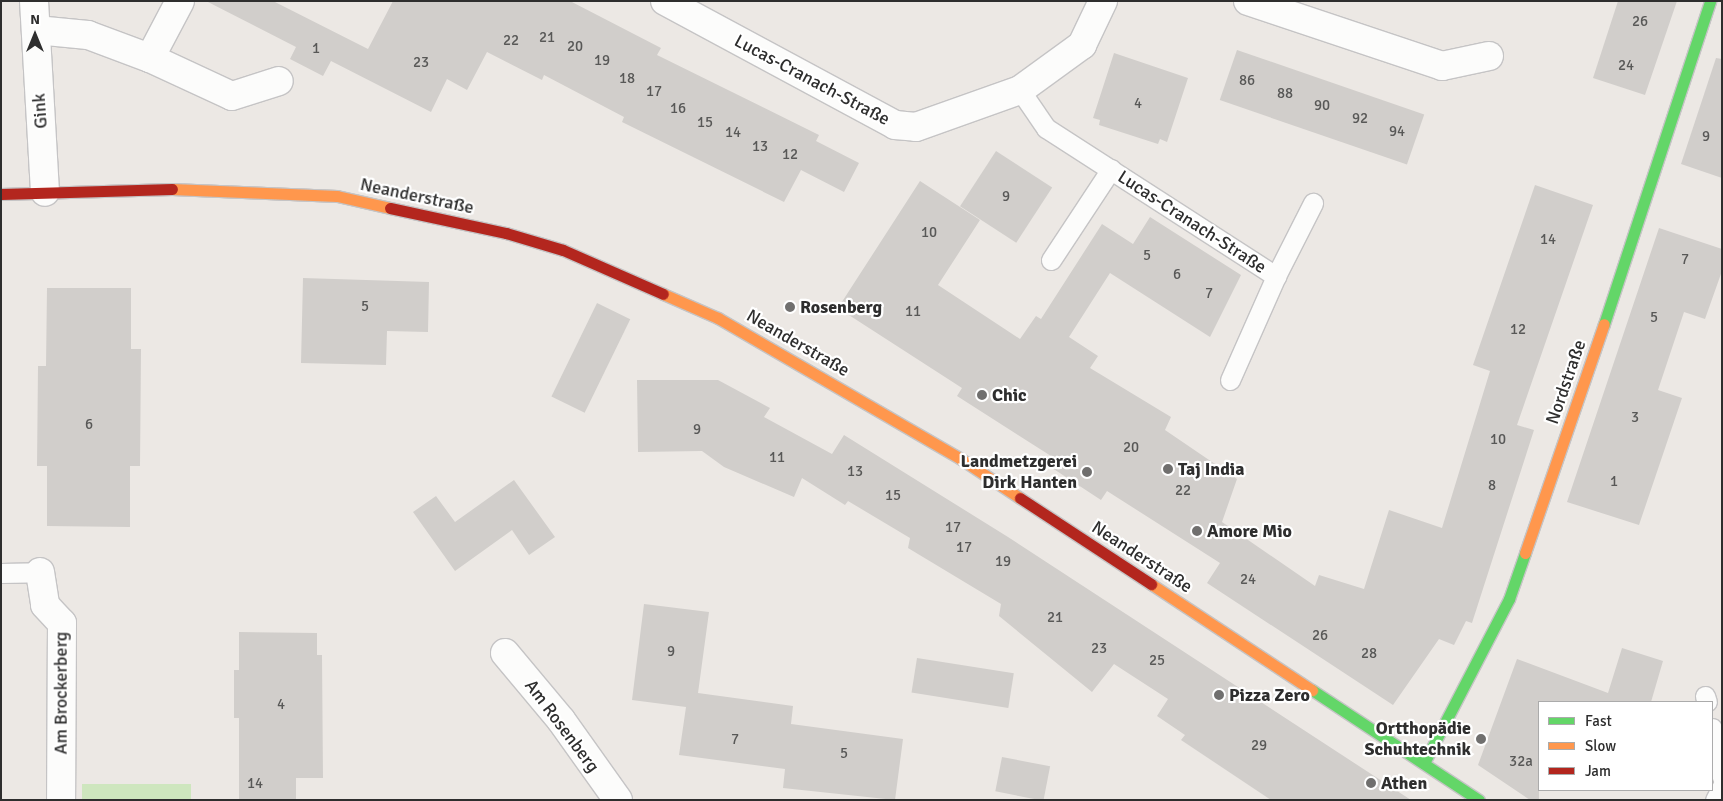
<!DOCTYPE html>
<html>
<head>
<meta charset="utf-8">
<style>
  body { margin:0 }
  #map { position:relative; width:1723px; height:801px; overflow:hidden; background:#ece8e4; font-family:Signika,sans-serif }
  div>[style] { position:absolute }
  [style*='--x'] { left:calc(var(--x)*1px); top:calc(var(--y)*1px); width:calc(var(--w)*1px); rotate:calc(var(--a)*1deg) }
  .green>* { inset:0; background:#cee6be; transform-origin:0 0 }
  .building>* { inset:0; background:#d1cecb; transform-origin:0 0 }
  .roads { filter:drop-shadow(1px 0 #c5c4c5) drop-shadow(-1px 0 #c5c4c5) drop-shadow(0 1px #c5c4c5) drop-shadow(0 -1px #c5c4c5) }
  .lane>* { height:19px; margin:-9.5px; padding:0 9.5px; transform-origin:9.5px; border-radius:9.5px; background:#fcfcfb }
  .street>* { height:28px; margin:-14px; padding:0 14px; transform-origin:14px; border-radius:14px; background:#fcfcfb }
  .fast>* { height:11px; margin:-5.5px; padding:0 5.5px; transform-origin:5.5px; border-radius:5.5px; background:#63d668 }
  .slow>* { height:11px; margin:-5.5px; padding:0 5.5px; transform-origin:5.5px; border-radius:5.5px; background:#ff974d }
  .jam>* { height:11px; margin:-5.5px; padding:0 5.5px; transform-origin:5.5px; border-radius:5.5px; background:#b3261e }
  .dots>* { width:14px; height:14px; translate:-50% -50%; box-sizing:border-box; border:2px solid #fff; border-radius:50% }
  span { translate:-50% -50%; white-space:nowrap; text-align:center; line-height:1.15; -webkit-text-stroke:4.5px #fff; paint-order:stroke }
  .number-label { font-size:15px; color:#585857 }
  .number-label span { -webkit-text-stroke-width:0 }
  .street-label { font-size:18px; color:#2e2e2e }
  .poi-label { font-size:18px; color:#2e2e2e; font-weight:700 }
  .left { translate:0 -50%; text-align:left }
  .right { translate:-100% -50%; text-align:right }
  .frame { position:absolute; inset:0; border:2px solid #2e2e2e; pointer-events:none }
  .legend { position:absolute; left:1538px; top:701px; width:175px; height:90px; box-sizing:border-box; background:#fff; border:1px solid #ababab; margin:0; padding:6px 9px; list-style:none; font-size:15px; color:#2e2e2e }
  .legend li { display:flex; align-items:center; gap:10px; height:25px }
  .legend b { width:25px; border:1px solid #ababab }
  .north { position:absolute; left:10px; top:10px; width:50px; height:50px; -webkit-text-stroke:4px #fff; paint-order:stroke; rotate:0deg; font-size:14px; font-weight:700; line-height:20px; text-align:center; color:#2e2e2e }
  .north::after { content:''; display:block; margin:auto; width:18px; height:22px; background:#2e2e2e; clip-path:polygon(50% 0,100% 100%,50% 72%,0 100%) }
</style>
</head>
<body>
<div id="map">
  <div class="green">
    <div style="left:82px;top:784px;width:109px;height:16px"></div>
  </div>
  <div class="building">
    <div style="clip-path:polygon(206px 1px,273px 1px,368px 49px,393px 1px,570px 1px,661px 48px,657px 55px,819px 135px,816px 141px,859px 163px,844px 192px,801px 170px,784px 202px,622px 122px,624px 117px,544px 75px,542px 80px,487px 52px,467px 90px,447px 79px,431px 112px,331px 61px,323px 76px,290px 59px,296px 47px)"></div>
    <div style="clip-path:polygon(1618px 1px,1677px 1px,1645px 95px,1593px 78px)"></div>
    <div style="left:1237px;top:50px;width:198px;height:53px;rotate:19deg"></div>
    <div style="clip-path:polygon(1114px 53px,1188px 78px,1167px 142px,1160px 139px,1158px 144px,1099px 125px,1100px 120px,1093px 118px)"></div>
    <div style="clip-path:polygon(1716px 58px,1722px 59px,1722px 178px,1681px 164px)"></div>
    <div style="left:996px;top:151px;width:67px;height:66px;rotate:33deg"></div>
    <div style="clip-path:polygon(920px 181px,980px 220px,938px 285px,1020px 339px,1036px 316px,1041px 319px,1102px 224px,1133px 244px,1150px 217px,1241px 275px,1210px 337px,1110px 273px,1069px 337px,1098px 356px,1090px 368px,1171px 417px,1165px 430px,1237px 479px,1222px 522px,1315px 586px,1319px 575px,1364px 589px,1389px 510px,1442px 528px,1490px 371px,1473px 365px,1535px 185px,1593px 205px,1517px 425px,1534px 430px,1472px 623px,1466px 621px,1454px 645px,1439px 639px,1393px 705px,1207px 583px,1220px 563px,1107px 491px,1101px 500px,1046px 464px,1051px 456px,957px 396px,962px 388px,838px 308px)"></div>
    <div style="clip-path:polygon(1659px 228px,1722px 249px,1722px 271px,1705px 319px,1684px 312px,1658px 390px,1682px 398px,1639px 525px,1567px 502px)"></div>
    <div style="clip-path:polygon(303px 278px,429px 282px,428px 332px,387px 331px,386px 365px,301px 363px)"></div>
    <div style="clip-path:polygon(47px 288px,131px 288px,131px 349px,141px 349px,140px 466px,130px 466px,130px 527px,47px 526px,47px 466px,37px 466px,38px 366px,46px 366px)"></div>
    <div style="left:597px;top:303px;width:37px;height:104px;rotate:26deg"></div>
    <div style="clip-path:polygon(637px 380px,718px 380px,770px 408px,764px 417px,832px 454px,844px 435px,1008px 537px,1411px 800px,1271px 800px,1181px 740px,1185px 735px,1157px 716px,1168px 699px,1114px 664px,1092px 692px,999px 616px,1001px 604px,908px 548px,910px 538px,848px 501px,845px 505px,802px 478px,794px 497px,724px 467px,702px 451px,638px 452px)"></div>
    <div style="clip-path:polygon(514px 480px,555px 537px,529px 555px,512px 530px,455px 571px,413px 512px,436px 496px,455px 522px)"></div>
    <div style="clip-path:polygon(644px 604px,709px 612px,698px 693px,793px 706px,791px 724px,903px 739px,895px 800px,783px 788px,785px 769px,679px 755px,686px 707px,632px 700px)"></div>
    <div style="clip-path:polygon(239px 632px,317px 633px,317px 655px,322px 655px,323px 778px,296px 778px,296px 800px,239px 800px,239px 718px,234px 718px,234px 670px,239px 670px)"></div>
    <div style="clip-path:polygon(1622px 648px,1663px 661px,1651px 702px,1539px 702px,1539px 800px,1530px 800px,1478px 765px,1517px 659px,1608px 693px)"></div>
    <div style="left:917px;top:658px;width:98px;height:35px;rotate:9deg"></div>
    <div style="left:1002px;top:757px;width:49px;height:35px;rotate:11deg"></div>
  </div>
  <div class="roads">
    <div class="lane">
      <div style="--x:1020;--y:90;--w:46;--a:55.6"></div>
      <div style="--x:1046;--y:128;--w:274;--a:32.8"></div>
      <div style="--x:1051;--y:260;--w:109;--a:-56.6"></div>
      <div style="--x:1230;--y:380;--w:114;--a:-66.1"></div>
      <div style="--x:1276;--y:276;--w:82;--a:-63.1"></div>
      <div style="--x:1;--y:573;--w:39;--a:-1"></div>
      <div style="--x:1705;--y:696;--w:6;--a:72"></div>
      <div style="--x:1712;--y:728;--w:50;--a:78.5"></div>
      <div style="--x:1715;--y:800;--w:16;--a:-63"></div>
    </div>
    <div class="street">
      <div style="--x:34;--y:1;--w:191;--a:86.7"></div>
      <div style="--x:665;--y:1;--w:261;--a:28.3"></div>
      <div style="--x:895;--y:125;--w:21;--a:5"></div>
      <div style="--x:916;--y:127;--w:110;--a:-19.6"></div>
      <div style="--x:1020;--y:90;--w:77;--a:-36"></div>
      <div style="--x:1082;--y:45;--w:49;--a:-64.5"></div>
      <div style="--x:1248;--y:1;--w:205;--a:18.5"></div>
      <div style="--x:1442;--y:66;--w:48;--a:-12"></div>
      <div style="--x:36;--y:30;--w:52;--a:5.5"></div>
      <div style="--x:88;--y:35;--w:66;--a:20.4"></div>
      <div style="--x:150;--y:58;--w:90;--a:24.9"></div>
      <div style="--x:232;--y:96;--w:49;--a:-17.7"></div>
      <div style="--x:150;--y:58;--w:64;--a:-62.2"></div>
      <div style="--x:40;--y:572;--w:33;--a:81"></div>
      <div style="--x:45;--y:605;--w:25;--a:47"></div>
      <div style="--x:62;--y:623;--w:177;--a:90.3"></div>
      <div style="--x:505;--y:653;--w:87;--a:50.1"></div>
      <div style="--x:561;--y:720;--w:98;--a:54.5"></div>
    </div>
    <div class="fast">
      <div style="--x:1604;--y:324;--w:340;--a:-71.8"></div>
      <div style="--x:1312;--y:690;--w:200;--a:33.4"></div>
      <div style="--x:1424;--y:763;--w:185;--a:-62.6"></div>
      <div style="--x:1509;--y:599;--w:49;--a:-70.8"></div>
    </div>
    <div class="slow">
      <div style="--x:172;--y:189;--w:165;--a:2.4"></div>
      <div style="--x:337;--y:196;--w:54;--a:12.8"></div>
      <div style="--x:663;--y:294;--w:60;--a:23.6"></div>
      <div style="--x:718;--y:318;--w:281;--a:30.1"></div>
      <div style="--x:961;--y:459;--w:71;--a:33.5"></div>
      <div style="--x:1525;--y:553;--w:242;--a:-71"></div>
      <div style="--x:1151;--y:584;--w:193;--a:33.4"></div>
    </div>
    <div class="jam">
      <div style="--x:1;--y:194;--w:171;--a:-1.7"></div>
      <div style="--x:390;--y:208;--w:119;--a:12.2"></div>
      <div style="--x:506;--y:233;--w:59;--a:16.6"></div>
      <div style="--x:563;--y:250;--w:109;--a:23.7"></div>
      <div style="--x:1020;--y:498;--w:157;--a:33.3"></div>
    </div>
  </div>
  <div class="dots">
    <div style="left:790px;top:307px;background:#706f6e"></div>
    <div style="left:982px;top:395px;background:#706f6e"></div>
    <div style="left:1168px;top:469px;background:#706f6e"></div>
    <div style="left:1087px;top:472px;background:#706f6e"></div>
    <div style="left:1197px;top:531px;background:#706f6e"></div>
    <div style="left:1219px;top:695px;background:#706f6e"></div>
    <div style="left:1481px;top:739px;background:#706f6e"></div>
    <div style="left:1371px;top:783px;background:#706f6e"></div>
  </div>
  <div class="number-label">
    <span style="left:1640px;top:22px">26</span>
    <span style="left:547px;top:38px">21</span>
    <span style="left:511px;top:41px">22</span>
    <span style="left:575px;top:47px">20</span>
    <span style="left:316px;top:49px">1</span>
    <span style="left:602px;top:61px">19</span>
    <span style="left:421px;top:63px">23</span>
    <span style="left:1626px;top:66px">24</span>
    <span style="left:627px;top:79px">18</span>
    <span style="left:1247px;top:81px">86</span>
    <span style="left:654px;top:92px">17</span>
    <span style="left:1285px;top:94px">88</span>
    <span style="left:1138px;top:104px">4</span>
    <span style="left:1322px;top:106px">90</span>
    <span style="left:678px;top:109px">16</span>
    <span style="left:1360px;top:119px">92</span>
    <span style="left:705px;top:123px">15</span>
    <span style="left:1397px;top:132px">94</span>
    <span style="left:733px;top:133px">14</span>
    <span style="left:1706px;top:137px">9</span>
    <span style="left:760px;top:147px">13</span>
    <span style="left:790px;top:155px">12</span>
    <span style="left:1006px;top:197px">9</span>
    <span style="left:929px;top:233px">10</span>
    <span style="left:1548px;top:240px">14</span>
    <span style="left:1147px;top:256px">5</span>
    <span style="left:1685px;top:260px">7</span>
    <span style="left:1177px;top:275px">6</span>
    <span style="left:1209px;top:294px">7</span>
    <span style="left:365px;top:307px">5</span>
    <span style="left:913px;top:312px">11</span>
    <span style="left:1654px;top:318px">5</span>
    <span style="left:1518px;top:330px">12</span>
    <span style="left:1635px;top:418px">3</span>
    <span style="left:89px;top:425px">6</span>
    <span style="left:697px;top:430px">9</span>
    <span style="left:1498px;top:440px">10</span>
    <span style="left:1131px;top:448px">20</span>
    <span style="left:777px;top:458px">11</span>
    <span style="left:855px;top:472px">13</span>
    <span style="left:1614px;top:482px">1</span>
    <span style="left:1492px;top:486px">8</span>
    <span style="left:1183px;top:491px">22</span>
    <span style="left:893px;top:496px">15</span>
    <span style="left:953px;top:528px">17</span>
    <span style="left:964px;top:548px">17</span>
    <span style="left:1003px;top:562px">19</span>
    <span style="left:1248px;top:580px">24</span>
    <span style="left:1055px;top:618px">21</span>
    <span style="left:1320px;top:636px">26</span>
    <span style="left:1099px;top:649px">23</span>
    <span style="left:671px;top:652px">9</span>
    <span style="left:1369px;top:654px">28</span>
    <span style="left:1157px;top:661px">25</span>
    <span style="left:281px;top:705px">4</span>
    <span style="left:735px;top:740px">7</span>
    <span style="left:1259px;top:746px">29</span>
    <span style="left:844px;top:754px">5</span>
    <span style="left:1521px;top:762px">32a</span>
    <span style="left:255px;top:784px">14</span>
  </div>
  <div class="street-label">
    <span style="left:812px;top:80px;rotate:28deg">Lucas-Cranach-Straße</span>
    <span style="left:40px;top:111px;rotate:-94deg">Gink</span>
    <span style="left:417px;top:196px;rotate:12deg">Neanderstraße</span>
    <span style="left:1192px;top:222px;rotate:33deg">Lucas-Cranach-Straße</span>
    <span style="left:798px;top:343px;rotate:30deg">Neanderstraße</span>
    <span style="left:1566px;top:382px;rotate:-71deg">Nordstraße</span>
    <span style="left:1142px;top:557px;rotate:33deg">Neanderstraße</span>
    <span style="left:61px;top:693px;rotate:-90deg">Am Brockerberg</span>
    <span style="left:562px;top:726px;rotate:53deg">Am Rosenberg</span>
  </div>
  <div class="poi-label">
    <span class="left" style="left:800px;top:307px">Rosenberg</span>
    <span class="left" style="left:992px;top:395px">Chic</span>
    <span class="right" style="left:1077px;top:472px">Landmetzgerei<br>Dirk Hanten</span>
    <span class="left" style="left:1178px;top:469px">Taj India</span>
    <span class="left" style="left:1207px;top:531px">Amore Mio</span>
    <span class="left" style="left:1229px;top:695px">Pizza Zero</span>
    <span class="right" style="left:1471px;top:739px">Ortthopädie<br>Schuhtechnik</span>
    <span class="left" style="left:1381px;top:783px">Athen</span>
  </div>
  <div class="frame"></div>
  <ul class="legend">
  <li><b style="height:6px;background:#63d668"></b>Fast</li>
  <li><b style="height:6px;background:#ff974d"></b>Slow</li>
  <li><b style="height:6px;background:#b3261e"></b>Jam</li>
  </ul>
  <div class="north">N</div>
</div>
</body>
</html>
